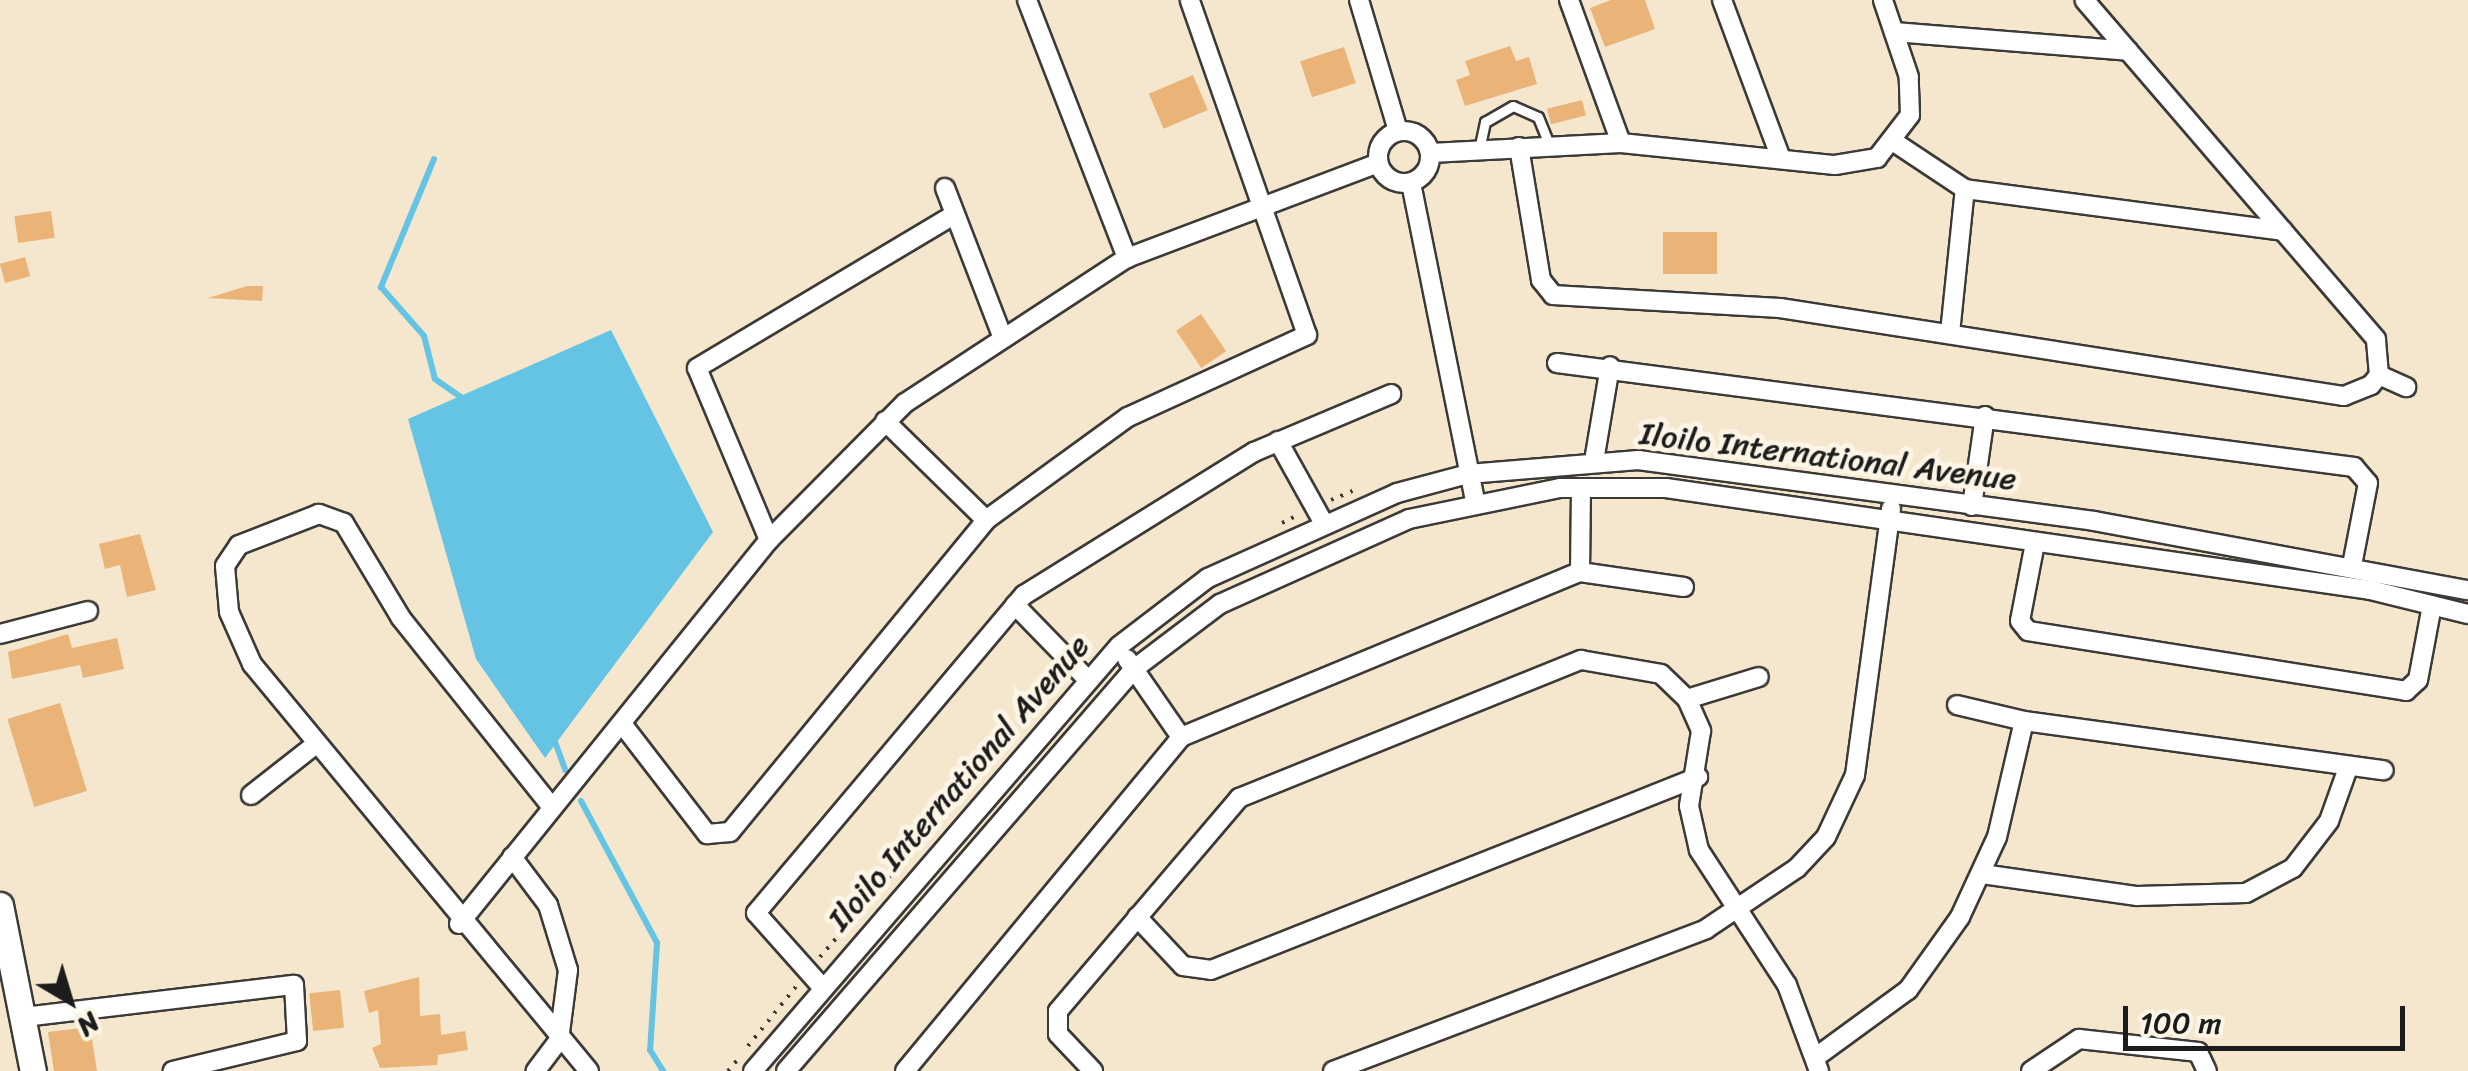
<!DOCTYPE html>
<html>
<head>
<meta charset="utf-8">
<style>
  body { margin:0 }
  #map { position:relative; width:2468px; height:1071px; overflow:hidden; background:#f4e7cd; font-family:Sriracha,sans-serif }
  div>[style] { position:absolute }
  [style*='--x'] { left:calc(var(--x)*1px); top:calc(var(--y)*1px); width:calc(var(--w)*1px); rotate:calc(var(--a)*1deg) }
  .water>* { inset:0; background:#65c4e3 }
  .stream>* { height:6px; margin:-3px; padding:0 3px; transform-origin:3px; border-radius:3px; background:#65c4e3 }
  .building>* { inset:0; background:#eab479; transform-origin:0 0 }
  .path>* { height:4px; margin-top:-2px; transform-origin:0; background:repeating-linear-gradient(90deg,#3c3a37 0 2.5px,transparent 0 10.5px) }
  .roads { filter:drop-shadow(2px 0 #3c3a37) drop-shadow(-2px 0 #3c3a37) drop-shadow(0 2px #3c3a37) drop-shadow(0 -2px #3c3a37) }
  .service>* { height:9px; margin:-4.5px; padding:0 4.5px; transform-origin:4.5px; border-radius:4.5px; background:#fff }
  .minor>* { height:18px; margin:-9px; padding:0 9px; transform-origin:9px; border-radius:9px; background:#fff }
  .minor>.ring { margin:-9px; padding:0; box-sizing:content-box; background:none; border:18px solid #fff; border-radius:50% }
  .secondary>* { height:25px; margin:-12.5px; padding:0 12.5px; transform-origin:12.5px; border-radius:12.5px; background:#fff }
  span { translate:-50% -50%; white-space:nowrap; text-align:center; line-height:1.15; -webkit-text-stroke:10px #fcf5e5; paint-order:stroke }
  .street-label { font-size:32px; color:#1c1c1c }
  .north { position:absolute; left:20px; top:951px; width:100px; height:100px; -webkit-text-stroke:8px #fcf5e5; paint-order:stroke; rotate:142deg; font-size:28px; font-weight:700; line-height:40px; text-align:center; color:#1c1c1c }
  .north::after { content:''; display:block; margin:auto; width:35px; height:45px; background:#1c1c1c; clip-path:polygon(50% 0,100% 100%,50% 72%,0 100%) }
  .scale { position:absolute; left:2123px; top:1006px; width:282px; height:45px; box-sizing:border-box; border:5px solid #1c1c1c; border-top:0; padding-left:12px; font-size:30px; line-height:35px; white-space:nowrap; color:#1c1c1c; -webkit-text-stroke:8px #fcf5e5; paint-order:stroke }
</style>
</head>
<body>
<div id="map">
  <div class="water">
    <div style="clip-path:polygon(611px 330px,713px 532px,545px 758px,476px 659px,408px 419px)"></div>
  </div>
  <div class="stream">
    <div style="--x:434;--y:159;--w:139;--a:112.5"></div>
    <div style="--x:381;--y:287;--w:65;--a:48.7"></div>
    <div style="--x:424;--y:336;--w:44;--a:75.7"></div>
    <div style="--x:435;--y:379;--w:35;--a:35"></div>
    <div style="--x:554;--y:739;--w:33;--a:70"></div>
    <div style="--x:581;--y:801;--w:161;--a:61.8"></div>
    <div style="--x:657;--y:943;--w:107;--a:93.7"></div>
    <div style="--x:650;--y:1050;--w:25;--a:58"></div>
  </div>
  <div class="building">
    <div style="clip-path:polygon(1611px 0,1645px 0,1655px 29px,1605px 47px,1590px 8px)"></div>
    <div style="clip-path:polygon(1510px 46px,1516px 61px,1529px 57px,1537px 84px,1465px 106px,1456px 80px,1470px 75px,1465px 61px)"></div>
    <div style="left:1344px;top:47px;width:38px;height:46px;rotate:72deg"></div>
    <div style="left:1193px;top:75px;width:38px;height:48px;rotate:67deg"></div>
    <div style="left:1582px;top:100px;width:16px;height:36px;rotate:76deg"></div>
    <div style="left:51px;top:211px;width:27px;height:37px;rotate:82deg"></div>
    <div style="left:1663px;top:232px;width:54px;height:42px"></div>
    <div style="left:25px;top:257px;width:20px;height:26px;rotate:75deg"></div>
    <div style="clip-path:polygon(247px 286px,263px 286px,262px 301px,208px 298px)"></div>
    <div style="left:1201px;top:314px;width:45px;height:30px;rotate:56deg"></div>
    <div style="clip-path:polygon(140px 534px,156px 590px,127px 597px,120px 565px,105px 569px,99px 544px)"></div>
    <div style="clip-path:polygon(68px 634px,72px 648px,117px 638px,124px 669px,83px 678px,80px 665px,12px 679px,8px 652px)"></div>
    <div style="left:60px;top:703px;width:92px;height:55px;rotate:73deg"></div>
    <div style="clip-path:polygon(419px 977px,420px 1016px,440px 1014px,441px 1035px,465px 1031px,468px 1050px,438px 1055px,437px 1065px,380px 1068px,372px 1048px,381px 1044px,378px 1010px,369px 1013px,364px 991px)"></div>
    <div style="left:340px;top:990px;width:38px;height:31px;rotate:84deg"></div>
    <div style="clip-path:polygon(90px 1027px,97px 1071px,54px 1071px,48px 1032px)"></div>
  </div>
  <div class="path">
    <div style="--x:1331;--y:500;--w:26;--a:-23"></div>
    <div style="--x:1282;--y:523;--w:20;--a:-27"></div>
    <div style="--x:820;--y:957;--w:370;--a:-49.2"></div>
    <div style="--x:748;--y:1046;--w:80;--a:-51.1"></div>
    <div style="--x:728;--y:1071;--w:17;--a:-50"></div>
  </div>
  <div class="roads">
    <div class="service">
      <div style="--x:1479;--y:150;--w:29;--a:-78"></div>
      <div style="--x:1485;--y:122;--w:32;--a:-30"></div>
      <div style="--x:1513;--y:106;--w:27;--a:24"></div>
      <div style="--x:1538;--y:117;--w:31;--a:68"></div>
    </div>
    <div class="minor">
      <div style="--x:1027;--y:0;--w:277;--a:68.8"></div>
      <div style="--x:1359;--y:0;--w:137;--a:73.4"></div>
      <div style="--x:1569;--y:0;--w:152;--a:70"></div>
      <div style="--x:1722;--y:0;--w:166;--a:69.6"></div>
      <div style="--x:1894;--y:32;--w:235;--a:4.6"></div>
      <div class="ring" style="left:1378px;top:131px;width:34px;height:34px"></div>
      <div style="--x:1894;--y:142;--w:85;--a:33.5"></div>
      <div style="--x:1965;--y:189;--w:321;--a:7.5"></div>
      <div style="--x:1519;--y:147;--w:135;--a:80.6"></div>
      <div style="--x:1541;--y:280;--w:19;--a:51"></div>
      <div style="--x:1553;--y:295;--w:227;--a:3.3"></div>
      <div style="--x:1780;--y:308;--w:571;--a:8.87"></div>
      <div style="--x:2344;--y:396;--w:29;--a:-22"></div>
      <div style="--x:2371;--y:385;--w:13;--a:-51"></div>
      <div style="--x:2379;--y:375;--w:36;--a:-95"></div>
      <div style="--x:2376;--y:339;--w:447;--a:-130.7"></div>
      <div style="--x:1431;--y:153;--w:190;--a:-3"></div>
      <div style="--x:1621;--y:143;--w:215;--a:5.9"></div>
      <div style="--x:1835;--y:165;--w:43;--a:-9.5"></div>
      <div style="--x:1877;--y:158;--w:54;--a:-52.5"></div>
      <div style="--x:1910;--y:115;--w:38;--a:-92"></div>
      <div style="--x:1909;--y:77;--w:81;--a:-108.7"></div>
      <div style="--x:1411;--y:183;--w:328;--a:78.6"></div>
      <div style="--x:945;--y:188;--w:155;--a:68.9"></div>
      <div style="--x:1950;--y:333;--w:145;--a:-84.1"></div>
      <div style="--x:1557;--y:363;--w:804;--a:7.43"></div>
      <div style="--x:2354;--y:467;--w:21;--a:49"></div>
      <div style="--x:2368;--y:483;--w:84;--a:101"></div>
      <div style="--x:2379;--y:375;--w:30;--a:24"></div>
      <div style="--x:885;--y:421;--w:141;--a:44.4"></div>
      <div style="--x:1278;--y:441;--w:93;--a:60.9"></div>
      <div style="--x:1594;--y:461;--w:96;--a:-80.4"></div>
      <div style="--x:1972;--y:506;--w:91;--a:-81.8"></div>
      <div style="--x:769;--y:540;--w:186;--a:-112.7"></div>
      <div style="--x:697;--y:368;--w:300;--a:-30.8"></div>
      <div style="--x:2035;--y:543;--w:79;--a:100.9"></div>
      <div style="--x:2020;--y:621;--w:13;--a:51"></div>
      <div style="--x:2028;--y:631;--w:383;--a:9"></div>
      <div style="--x:2406;--y:691;--w:16;--a:-43"></div>
      <div style="--x:2418;--y:680;--w:76;--a:-79.4"></div>
      <div style="--x:1580;--y:572;--w:84;--a:-89.3"></div>
      <div style="--x:1015;--y:605;--w:102;--a:45.8"></div>
      <div style="--x:0;--y:634;--w:91;--a:-14.6"></div>
      <div style="--x:1127;--y:659;--w:95;--a:55.3"></div>
      <div style="--x:1687;--y:699;--w:75;--a:-17"></div>
      <div style="--x:1957;--y:705;--w:69;--a:13.4"></div>
      <div style="--x:623;--y:725;--w:138;--a:52.4"></div>
      <div style="--x:707;--y:834;--w:23;--a:-5"></div>
      <div style="--x:730;--y:832;--w:404;--a:-50.6"></div>
      <div style="--x:986;--y:520;--w:175;--a:-36"></div>
      <div style="--x:1128;--y:417;--w:197;--a:-24.6"></div>
      <div style="--x:1307;--y:335;--w:355;--a:-109.3"></div>
      <div style="--x:251;--y:795;--w:83;--a:-38.1"></div>
      <div style="--x:551;--y:806;--w:241;--a:-128.6"></div>
      <div style="--x:401;--y:618;--w:111;--a:-121"></div>
      <div style="--x:344;--y:523;--w:27;--a:-160"></div>
      <div style="--x:319;--y:514;--w:86;--a:158.8"></div>
      <div style="--x:239;--y:545;--w:25;--a:124"></div>
      <div style="--x:225;--y:566;--w:46;--a:85"></div>
      <div style="--x:229;--y:612;--w:57;--a:66.1"></div>
      <div style="--x:252;--y:664;--w:528;--a:50.37"></div>
      <div style="--x:512;--y:857;--w:60;--a:53.1"></div>
      <div style="--x:548;--y:905;--w:68;--a:72.9"></div>
      <div style="--x:568;--y:970;--w:71;--a:97.3"></div>
      <div style="--x:559;--y:1040;--w:39;--a:127"></div>
      <div style="--x:1982;--y:874;--w:157;--a:8.1"></div>
      <div style="--x:2137;--y:896;--w:109;--a:-1.6"></div>
      <div style="--x:2246;--y:893;--w:53;--a:-28"></div>
      <div style="--x:2293;--y:868;--w:59;--a:-52.5"></div>
      <div style="--x:2329;--y:821;--w:56;--a:-70.3"></div>
      <div style="--x:1137;--y:917;--w:67;--a:46.8"></div>
      <div style="--x:1183;--y:966;--w:28;--a:8"></div>
      <div style="--x:1211;--y:970;--w:524;--a:-21.62"></div>
      <div style="--x:459;--y:924;--w:494;--a:-51.1"></div>
      <div style="--x:769;--y:540;--w:193;--a:-45.2"></div>
      <div style="--x:905;--y:403;--w:265;--a:-33.2"></div>
      <div style="--x:1127;--y:258;--w:268;--a:-20.7"></div>
      <div style="--x:822;--y:987;--w:99;--a:-131.7"></div>
      <div style="--x:756;--y:913;--w:416;--a:-49.9"></div>
      <div style="--x:1024;--y:595;--w:271;--a:-31.9"></div>
      <div style="--x:1254;--y:452;--w:149;--a:-22.9"></div>
      <div style="--x:24;--y:1017;--w:272;--a:-6.8"></div>
      <div style="--x:294;--y:985;--w:56;--a:86.9"></div>
      <div style="--x:297;--y:1041;--w:128;--a:166.4"></div>
      <div style="--x:1816;--y:1057;--w:114;--a:-36.1"></div>
      <div style="--x:1908;--y:990;--w:90;--a:-54.5"></div>
      <div style="--x:1960;--y:917;--w:88;--a:-65.2"></div>
      <div style="--x:1997;--y:837;--w:119;--a:-76.9"></div>
      <div style="--x:2024;--y:721;--w:363;--a:7.8"></div>
      <div style="--x:753;--y:1071;--w:561;--a:-49.27"></div>
      <div style="--x:1119;--y:646;--w:112;--a:-37.4"></div>
      <div style="--x:1208;--y:578;--w:207;--a:-24.2"></div>
      <div style="--x:1397;--y:493;--w:73;--a:-15"></div>
      <div style="--x:1468;--y:474;--w:171;--a:-4.7"></div>
      <div style="--x:1638;--y:460;--w:460;--a:7.6"></div>
      <div style="--x:2094;--y:521;--w:380;--a:10.5"></div>
      <div style="--x:786;--y:1071;--w:532;--a:-49.12"></div>
      <div style="--x:1134;--y:669;--w:108;--a:-37.1"></div>
      <div style="--x:1220;--y:604;--w:207;--a:-24.2"></div>
      <div style="--x:1409;--y:519;--w:154;--a:-11.6"></div>
      <div style="--x:1560;--y:488;--w:106;--a:0"></div>
      <div style="--x:1666;--y:488;--w:711;--a:8.24"></div>
      <div style="--x:2370;--y:590;--w:101;--a:13.8"></div>
      <div style="--x:905;--y:1071;--w:433;--a:-50.4"></div>
      <div style="--x:1181;--y:737;--w:432;--a:-22.5"></div>
      <div style="--x:1580;--y:572;--w:105;--a:8.2"></div>
      <div style="--x:1093;--y:1071;--w:51;--a:-133.4"></div>
      <div style="--x:1058;--y:1034;--w:23;--a:-90"></div>
      <div style="--x:1058;--y:1011;--w:280;--a:-49.6"></div>
      <div style="--x:1239;--y:798;--w:369;--a:-22"></div>
      <div style="--x:1581;--y:660;--w:81;--a:9.9"></div>
      <div style="--x:1661;--y:674;--w:36;--a:44"></div>
      <div style="--x:1687;--y:699;--w:35;--a:66"></div>
      <div style="--x:1701;--y:731;--w:76;--a:99.1"></div>
      <div style="--x:1689;--y:806;--w:45;--a:77.2"></div>
      <div style="--x:1699;--y:850;--w:161;--a:56.9"></div>
      <div style="--x:1787;--y:985;--w:92;--a:69.6"></div>
      <div style="--x:1333;--y:1071;--w:399;--a:-20.8"></div>
      <div style="--x:1706;--y:929;--w:110;--a:-33.8"></div>
      <div style="--x:1797;--y:868;--w:42;--a:-46.9"></div>
      <div style="--x:1826;--y:837;--w:68;--a:-64.9"></div>
      <div style="--x:1855;--y:775;--w:269;--a:-82.3"></div>
      <div style="--x:2031;--y:1071;--w:58;--a:-33.7"></div>
      <div style="--x:2079;--y:1039;--w:120;--a:6.2"></div>
      <div style="--x:2198;--y:1052;--w:21;--a:65"></div>
    </div>
    <div class="secondary">
      <div style="--x:0;--y:905;--w:169;--a:78.8"></div>
    </div>
  </div>
  <div class="street-label">
    <span style="left:1828px;top:457px;rotate:7deg">Iloilo International Avenue</span>
    <span style="left:959px;top:783px;rotate:-49deg">Iloilo International Avenue</span>
  </div>
  <div class="north">N</div>
  <div class="scale">100 m</div>
</div>
</body>
</html>
